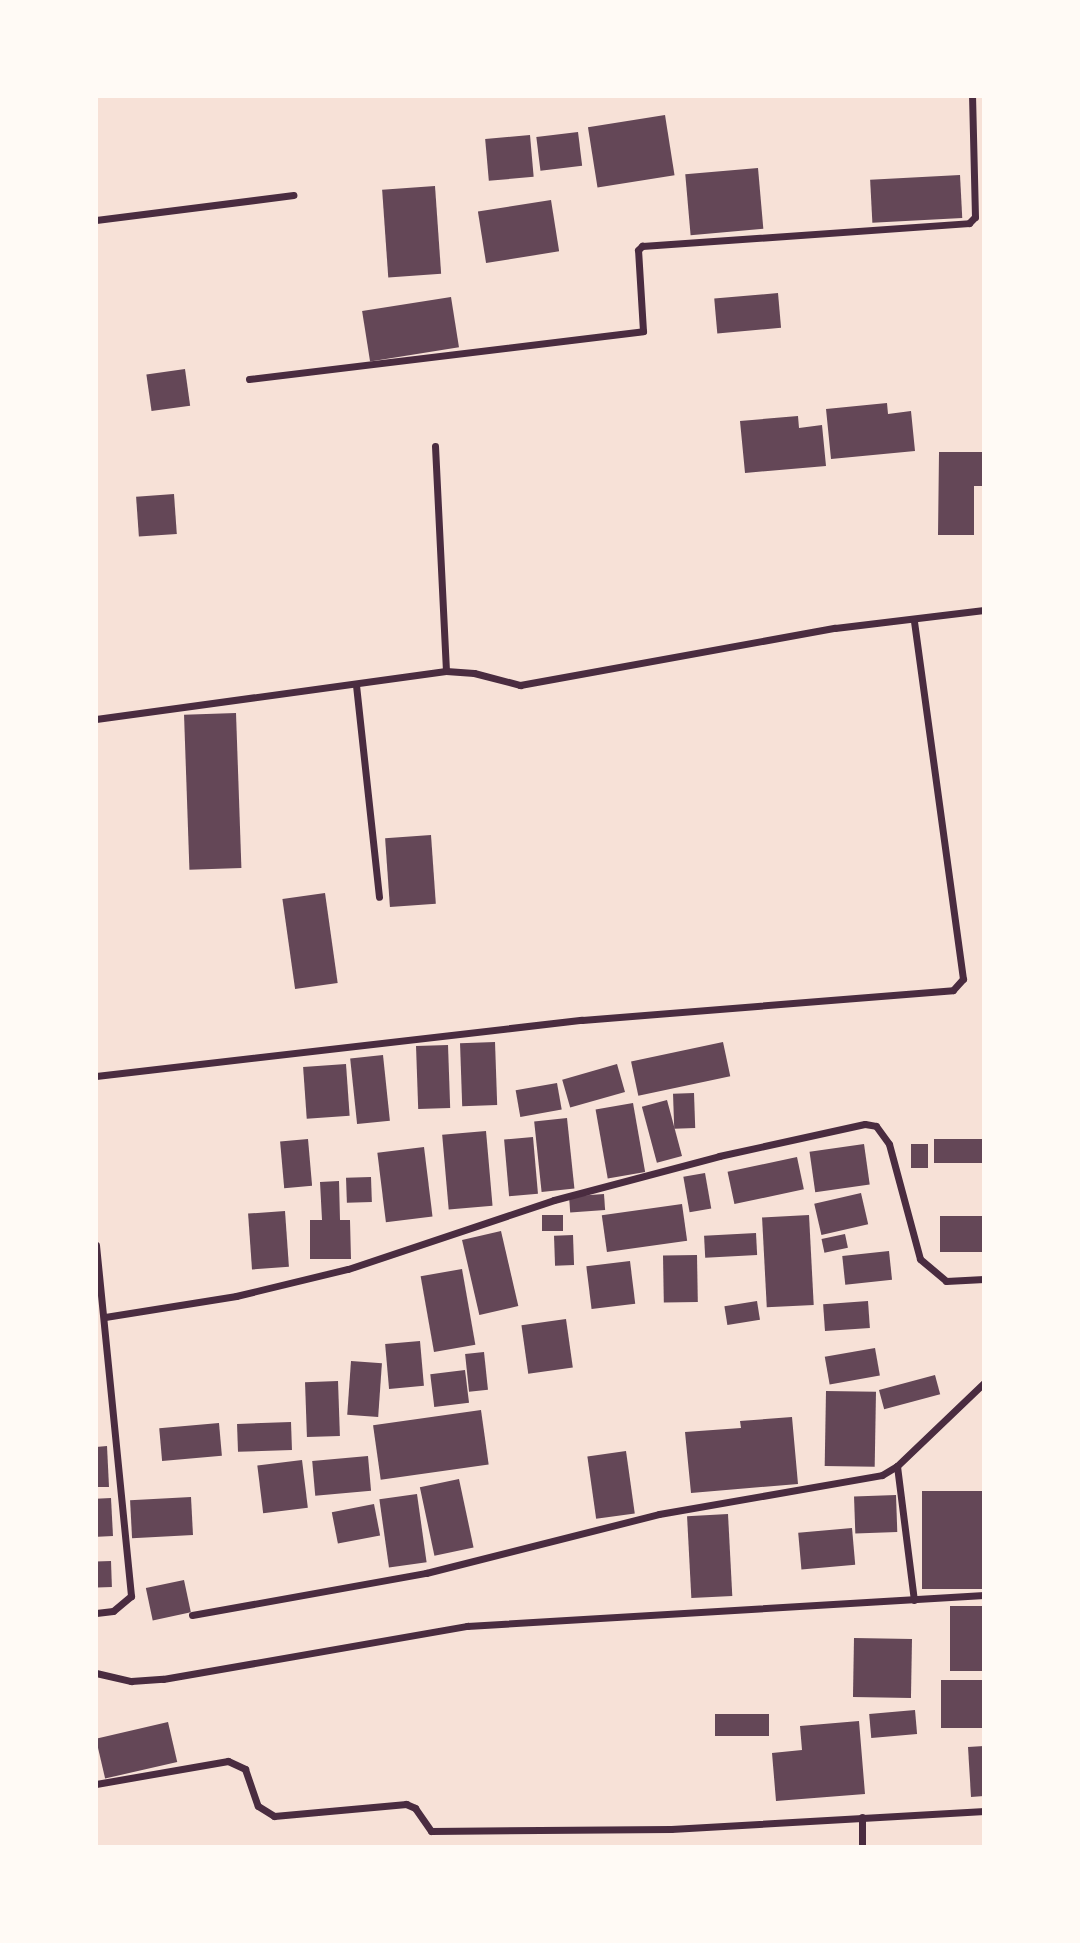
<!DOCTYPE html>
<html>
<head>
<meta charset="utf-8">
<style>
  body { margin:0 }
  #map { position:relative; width:1080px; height:1943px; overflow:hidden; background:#f7e1d7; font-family:"DM Sans",sans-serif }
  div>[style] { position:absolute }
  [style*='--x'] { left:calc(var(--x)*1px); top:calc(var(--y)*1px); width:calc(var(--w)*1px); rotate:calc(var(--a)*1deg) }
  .building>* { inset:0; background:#644757; transform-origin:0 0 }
  .minor>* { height:7px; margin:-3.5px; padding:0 3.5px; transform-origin:3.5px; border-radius:3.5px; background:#4a2c40 }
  span { translate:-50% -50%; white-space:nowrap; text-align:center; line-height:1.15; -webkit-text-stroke:7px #fffaf5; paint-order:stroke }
  .frame { position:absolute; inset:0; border:98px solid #fffaf5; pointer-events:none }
</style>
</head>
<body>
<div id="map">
  <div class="building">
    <div style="left:665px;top:115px;width:61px;height:78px;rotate:81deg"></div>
    <div style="left:578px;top:132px;width:34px;height:42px;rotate:83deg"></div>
    <div style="left:530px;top:135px;width:42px;height:45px;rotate:85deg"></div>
    <div style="left:758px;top:168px;width:61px;height:73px;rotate:85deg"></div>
    <div style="left:960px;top:175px;width:43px;height:90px;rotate:87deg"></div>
    <div style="left:435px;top:186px;width:88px;height:53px;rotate:86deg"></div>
    <div style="left:551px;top:200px;width:52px;height:74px;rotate:81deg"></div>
    <div style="left:778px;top:293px;width:35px;height:64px;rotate:85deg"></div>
    <div style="left:451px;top:297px;width:51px;height:90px;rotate:81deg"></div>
    <div style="left:185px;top:369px;width:37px;height:39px;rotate:82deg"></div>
    <div style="clip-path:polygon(887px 403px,888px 414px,911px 411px,915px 451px,831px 459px,826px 409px)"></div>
    <div style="clip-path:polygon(798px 416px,799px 428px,822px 425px,826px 466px,745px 473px,740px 421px)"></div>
    <div style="clip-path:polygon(939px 452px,984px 452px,984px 486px,974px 486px,974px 535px,938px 535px)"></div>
    <div style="left:174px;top:494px;width:40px;height:38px;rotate:86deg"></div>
    <div style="left:236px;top:713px;width:155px;height:52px;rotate:88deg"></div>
    <div style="left:431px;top:835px;width:69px;height:46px;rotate:86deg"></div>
    <div style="left:325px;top:893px;width:91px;height:43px;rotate:82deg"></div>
    <div style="left:495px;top:1042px;width:63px;height:35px;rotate:88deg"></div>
    <div style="left:723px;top:1042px;width:35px;height:94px;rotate:78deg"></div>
    <div style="left:448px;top:1045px;width:63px;height:32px;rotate:88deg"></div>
    <div style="left:383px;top:1055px;width:66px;height:33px;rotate:84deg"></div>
    <div style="left:346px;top:1064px;width:52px;height:43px;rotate:86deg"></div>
    <div style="left:617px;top:1064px;width:29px;height:57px;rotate:74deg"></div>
    <div style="left:557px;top:1083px;width:27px;height:42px;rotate:80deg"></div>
    <div style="left:694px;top:1093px;width:35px;height:21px;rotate:88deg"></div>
    <div style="left:667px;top:1100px;width:58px;height:26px;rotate:75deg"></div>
    <div style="left:633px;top:1103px;width:70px;height:38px;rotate:80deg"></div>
    <div style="left:567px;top:1118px;width:71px;height:33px;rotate:84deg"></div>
    <div style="left:486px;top:1131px;width:75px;height:44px;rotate:85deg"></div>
    <div style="left:533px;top:1137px;width:57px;height:29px;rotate:85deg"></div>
    <div style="left:308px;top:1139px;width:47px;height:28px;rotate:85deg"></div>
    <div style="left:984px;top:1139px;width:24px;height:50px;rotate:90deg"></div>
    <div style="left:864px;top:1144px;width:41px;height:55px;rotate:82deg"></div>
    <div style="left:911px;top:1144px;width:17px;height:24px"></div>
    <div style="left:424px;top:1147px;width:70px;height:47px;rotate:83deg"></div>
    <div style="left:797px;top:1157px;width:33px;height:71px;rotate:78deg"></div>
    <div style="left:705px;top:1173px;width:36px;height:22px;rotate:80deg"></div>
    <div style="left:371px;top:1177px;width:25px;height:25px;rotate:88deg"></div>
    <div style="clip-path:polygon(339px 1181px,340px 1220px,350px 1220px,351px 1259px,310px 1259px,310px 1220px,322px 1220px,320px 1182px)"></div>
    <div style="left:861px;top:1193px;width:32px;height:48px;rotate:77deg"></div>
    <div style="left:604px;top:1194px;width:16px;height:35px;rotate:86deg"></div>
    <div style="left:682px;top:1204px;width:37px;height:81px;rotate:82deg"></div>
    <div style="left:285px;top:1211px;width:56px;height:37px;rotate:86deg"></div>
    <div style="left:542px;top:1215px;width:21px;height:16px"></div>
    <div style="left:809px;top:1215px;width:90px;height:47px;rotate:87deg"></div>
    <div style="left:984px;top:1216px;width:36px;height:44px;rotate:90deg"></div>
    <div style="left:501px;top:1231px;width:77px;height:40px;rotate:77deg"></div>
    <div style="left:756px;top:1233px;width:22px;height:52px;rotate:87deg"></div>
    <div style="left:845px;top:1234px;width:14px;height:24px;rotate:78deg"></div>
    <div style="left:573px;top:1235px;width:30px;height:19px;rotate:88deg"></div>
    <div style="left:889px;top:1251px;width:29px;height:47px;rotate:84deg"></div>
    <div style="left:697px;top:1255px;width:47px;height:34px;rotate:89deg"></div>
    <div style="left:630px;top:1261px;width:43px;height:44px;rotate:83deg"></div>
    <div style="left:462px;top:1269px;width:77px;height:42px;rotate:80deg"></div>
    <div style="left:757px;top:1301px;width:19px;height:33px;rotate:81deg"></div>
    <div style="left:868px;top:1301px;width:27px;height:45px;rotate:86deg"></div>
    <div style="left:566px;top:1319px;width:49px;height:45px;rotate:82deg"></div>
    <div style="left:420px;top:1341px;width:45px;height:35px;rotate:85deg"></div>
    <div style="left:875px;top:1348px;width:28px;height:51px;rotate:80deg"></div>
    <div style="left:484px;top:1352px;width:38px;height:19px;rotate:84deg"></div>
    <div style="left:351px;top:1361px;width:31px;height:54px;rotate:4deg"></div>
    <div style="left:465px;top:1370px;width:33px;height:35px;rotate:83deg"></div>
    <div style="left:935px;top:1375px;width:20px;height:58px;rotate:75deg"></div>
    <div style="left:338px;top:1381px;width:55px;height:33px;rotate:88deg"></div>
    <div style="left:826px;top:1391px;width:50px;height:75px;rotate:1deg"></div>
    <div style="left:481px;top:1410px;width:55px;height:109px;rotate:82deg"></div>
    <div style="clip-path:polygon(792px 1417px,798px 1484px,691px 1493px,685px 1432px,741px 1428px,740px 1421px)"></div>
    <div style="left:291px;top:1422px;width:28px;height:54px;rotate:88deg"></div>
    <div style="left:219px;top:1423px;width:33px;height:60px;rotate:85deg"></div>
    <div style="clip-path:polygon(107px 1446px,109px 1487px,96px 1487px,96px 1447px)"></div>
    <div style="left:626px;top:1451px;width:63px;height:39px;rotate:82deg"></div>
    <div style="left:368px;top:1456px;width:35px;height:56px;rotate:85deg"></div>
    <div style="left:302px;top:1460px;width:48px;height:45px;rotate:83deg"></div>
    <div style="left:459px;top:1479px;width:70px;height:40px;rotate:78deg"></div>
    <div style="left:984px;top:1491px;width:98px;height:62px;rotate:90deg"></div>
    <div style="left:417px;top:1494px;width:69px;height:38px;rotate:82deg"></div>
    <div style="left:896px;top:1495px;width:37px;height:42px;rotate:88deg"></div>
    <div style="left:191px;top:1497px;width:38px;height:61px;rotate:87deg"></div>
    <div style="left:111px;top:1498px;width:38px;height:15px;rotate:87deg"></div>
    <div style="left:374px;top:1504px;width:32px;height:43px;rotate:79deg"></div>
    <div style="left:728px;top:1514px;width:82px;height:41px;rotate:87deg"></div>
    <div style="left:852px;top:1528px;width:37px;height:54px;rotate:85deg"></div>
    <div style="left:111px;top:1561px;width:26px;height:15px;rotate:88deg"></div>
    <div style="left:184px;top:1580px;width:33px;height:39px;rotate:78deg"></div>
    <div style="left:950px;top:1606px;width:34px;height:65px"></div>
    <div style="left:854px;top:1638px;width:58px;height:59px;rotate:1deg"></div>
    <div style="left:984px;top:1680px;width:48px;height:43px;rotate:90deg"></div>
    <div style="left:915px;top:1710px;width:24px;height:46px;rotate:85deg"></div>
    <div style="left:769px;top:1714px;width:22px;height:54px;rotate:90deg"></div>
    <div style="clip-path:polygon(859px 1721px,865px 1794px,776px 1801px,772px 1753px,802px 1750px,800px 1726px)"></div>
    <div style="left:168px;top:1722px;width:41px;height:74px;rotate:77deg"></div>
    <div style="clip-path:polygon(984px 1746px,984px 1796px,971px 1797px,968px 1747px)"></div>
  </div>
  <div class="minor">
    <div style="--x:96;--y:220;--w:199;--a:-7.2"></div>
    <div style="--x:249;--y:379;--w:397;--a:-6.9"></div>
    <div style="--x:643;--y:331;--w:81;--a:-93.5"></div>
    <div style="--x:638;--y:250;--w:6;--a:-45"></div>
    <div style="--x:642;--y:246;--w:328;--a:-4"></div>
    <div style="--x:969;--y:223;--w:8;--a:-45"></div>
    <div style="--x:975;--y:217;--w:121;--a:-91.4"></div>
    <div style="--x:435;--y:446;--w:225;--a:87.2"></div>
    <div style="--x:356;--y:685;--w:213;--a:83.8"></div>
    <div style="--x:96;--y:719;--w:353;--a:-7.8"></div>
    <div style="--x:446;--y:671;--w:28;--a:4"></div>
    <div style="--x:474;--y:673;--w:48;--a:14.6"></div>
    <div style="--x:520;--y:685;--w:320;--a:-10.3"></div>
    <div style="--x:835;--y:628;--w:150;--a:-6.9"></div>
    <div style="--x:96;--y:1076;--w:489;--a:-6.6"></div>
    <div style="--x:582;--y:1020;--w:372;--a:-4.6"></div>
    <div style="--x:953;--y:990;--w:15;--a:-48"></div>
    <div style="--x:963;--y:979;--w:363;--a:-97.8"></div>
    <div style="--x:96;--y:1245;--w:353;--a:84.3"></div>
    <div style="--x:131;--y:1596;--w:23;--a:140"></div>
    <div style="--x:113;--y:1611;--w:17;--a:173"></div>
    <div style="--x:105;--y:1317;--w:133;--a:-9.1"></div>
    <div style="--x:236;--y:1296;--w:115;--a:-13.6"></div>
    <div style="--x:348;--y:1269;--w:217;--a:-18.5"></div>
    <div style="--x:554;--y:1200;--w:171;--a:-14.9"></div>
    <div style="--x:719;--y:1156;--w:149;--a:-12.4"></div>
    <div style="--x:865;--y:1124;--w:11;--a:10"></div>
    <div style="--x:876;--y:1126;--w:22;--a:54"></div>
    <div style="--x:889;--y:1144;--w:119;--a:74.9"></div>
    <div style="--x:920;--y:1259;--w:34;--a:40"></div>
    <div style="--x:946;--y:1281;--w:38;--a:-3"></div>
    <div style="--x:897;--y:1466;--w:120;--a:-43.7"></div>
    <div style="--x:192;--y:1615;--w:238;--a:-10.2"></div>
    <div style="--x:426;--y:1573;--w:240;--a:-14.2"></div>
    <div style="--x:659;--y:1514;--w:226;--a:-9.9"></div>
    <div style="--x:882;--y:1475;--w:17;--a:-31"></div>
    <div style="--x:897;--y:1466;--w:135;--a:82.8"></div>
    <div style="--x:96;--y:1673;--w:36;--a:13"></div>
    <div style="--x:131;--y:1681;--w:32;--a:-4"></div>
    <div style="--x:163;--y:1679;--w:309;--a:-9.9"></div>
    <div style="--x:467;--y:1626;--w:518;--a:-3.43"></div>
    <div style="--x:96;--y:1784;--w:134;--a:-9.9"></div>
    <div style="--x:228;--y:1761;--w:19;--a:25"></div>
    <div style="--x:245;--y:1769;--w:39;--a:71"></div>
    <div style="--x:258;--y:1806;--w:19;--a:32"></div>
    <div style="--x:274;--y:1816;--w:133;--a:-5.2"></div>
    <div style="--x:406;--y:1804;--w:10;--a:24"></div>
    <div style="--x:415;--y:1808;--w:28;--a:55"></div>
    <div style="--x:431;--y:1831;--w:240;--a:-0.5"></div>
    <div style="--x:671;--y:1829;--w:314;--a:-3.3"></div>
    <div style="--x:862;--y:1817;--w:30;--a:90"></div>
  </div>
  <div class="frame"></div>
</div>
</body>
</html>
